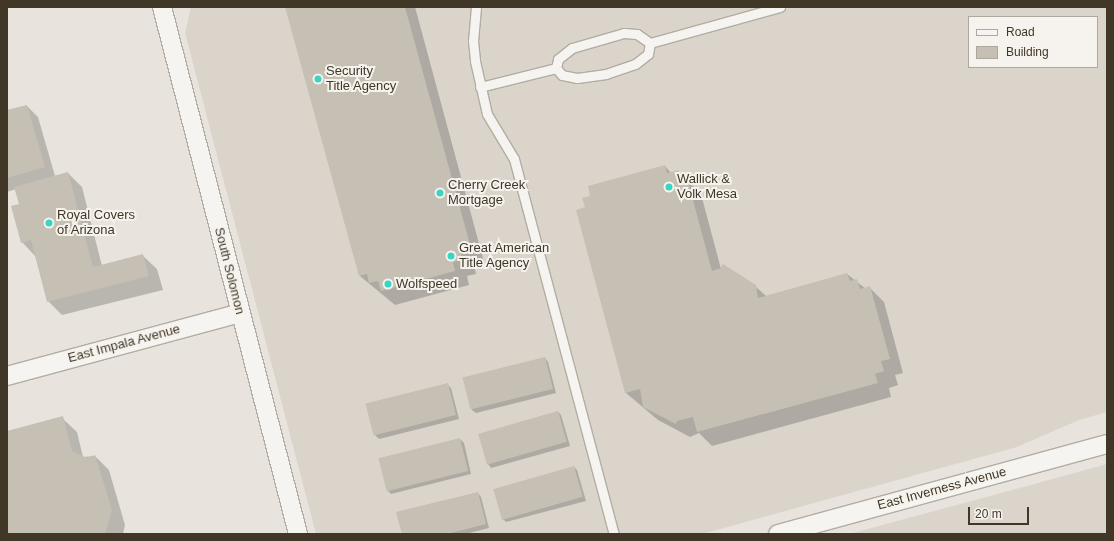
<!DOCTYPE html>
<html>
<head>
<meta charset="utf-8">
<style>
  body { margin:0 }
  #map { position:relative; width:1114px; height:541px; overflow:hidden; background:#e8e4dd; font-family:Arial,sans-serif }
  div>[style] { position:absolute }
  [style*='--x'] { left:calc(var(--x)*1px); top:calc(var(--y)*1px); width:calc(var(--w)*1px); rotate:calc(var(--a)*1deg) }
  .built>* { inset:0; background:#dad4cb }
  .shadow>* { inset:0; background:#0003 }
  .building>* { inset:0; background:#c5bfb4; transform-origin:0 0 }
  .roads { filter:drop-shadow(1px 0 #b2ada2) drop-shadow(-1px 0 #b2ada2) drop-shadow(0 1px #b2ada2) drop-shadow(0 -1px #b2ada2) }
  .service>* { height:9px; margin:-4.5px; padding:0 4.5px; transform-origin:4.5px; border-radius:4.5px; background:#f6f4f0 }
  .minor>* { height:18px; margin:-9px; padding:0 9px; transform-origin:9px; border-radius:9px; background:#f6f4f0 }
  .dots>* { width:11px; height:11px; translate:-50% -50%; box-sizing:border-box; border:2px solid #f6f2ed; border-radius:50% }
  span { translate:-50% -50%; white-space:nowrap; text-align:center; line-height:1.15; -webkit-text-stroke:4px #f6f2ed; paint-order:stroke }
  .poi-label { font-size:13px; color:#403726 }
  .left { translate:0 -50%; text-align:left }
  .street-label { font-size:13px; color:#403726 }
  .frame { position:absolute; inset:0; border:8px solid #403726; pointer-events:none }
  .legend { position:absolute; left:968px; top:16px; width:130px; height:52px; box-sizing:border-box; background:#f6f2ed; border:1px solid #ada79d; margin:0; padding:5px 7px; list-style:none; font-size:12px; color:#403726 }
  .legend li { display:flex; align-items:center; gap:8px; height:20px }
  .legend b { width:20px; border:1px solid #ada79d }
  .scale { position:absolute; left:968px; top:507px; width:61px; height:18px; box-sizing:border-box; border:2px solid #403726; border-top:0; padding-left:5px; font-size:12px; line-height:14px; white-space:nowrap; color:#403726; -webkit-text-stroke:3px #f6f2ed; paint-order:stroke }
</style>
</head>
<body>
<div id="map">
  <div class="built">
    <div style="clip-path:polygon(evenodd,191px 7px,1107px 7px,1107px 412px,1079px 420px,1017px 447px,702px 534px,316px 534px,185px 33px,191px 7px,969px 17px,1097px 17px,1097px 67px,969px 67px,969px 17px)"></div>
    <div style="clip-path:polygon(1107px 464px,1107px 534px,849px 534px,1001px 493px)"></div>
  </div>
  <div class="shadow">
    <div style="clip-path:polygon(286px 7px,415px 7px,484px 262px,474px 265px,476px 274px,467px 276px,469px 285px,395px 305px,360px 276px)"></div>
    <div style="clip-path:polygon(27px 106px,38px 117px,55px 176px,68px 173px,82px 187px,102px 266px,142px 255px,157px 269px,163px 290px,62px 315px,48px 301px,36px 257px,22px 242px,20px 205px,16px 189px,7px 192px,7px 111px)"></div>
    <div style="clip-path:polygon(665px 166px,671px 173px,677px 171px,701px 194px,721px 269px,755px 286px,766px 296px,847px 274px,866px 289px,870px 288px,884px 302px,903px 373px,895px 375px,898px 385px,889px 388px,891px 397px,712px 446px,699px 433px,690px 437px,658px 420px,626px 393px,586px 208px)"></div>
    <div style="clip-path:polygon(545px 358px,548px 362px,556px 393px,476px 413px,472px 410px,465px 379px)"></div>
    <div style="clip-path:polygon(447px 384px,451px 388px,459px 419px,379px 439px,375px 435px)"></div>
    <div style="clip-path:polygon(558px 412px,561px 415px,570px 446px,491px 468px,488px 464px)"></div>
    <div style="clip-path:polygon(62px 418px,77px 432px,83px 457px,95px 456px,109px 470px,125px 525px,123px 534px,7px 534px,7px 433px)"></div>
    <div style="clip-path:polygon(460px 439px,464px 443px,471px 474px,391px 494px,388px 491px)"></div>
    <div style="clip-path:polygon(574px 467px,577px 470px,586px 501px,506px 522px,502px 518px)"></div>
    <div style="clip-path:polygon(478px 493px,481px 497px,489px 528px,465px 534px,403px 534px)"></div>
  </div>
  <div class="building">
    <div style="clip-path:polygon(285px 7px,405px 7px,471px 248px,460px 251px,463px 260px,453px 262px,455px 271px,381px 291px,378px 281px,369px 283px,367px 274px,359px 276px)"></div>
    <div style="clip-path:polygon(27px 105px,45px 167px,7px 178px,7px 110px)"></div>
    <div style="clip-path:polygon(665px 165px,667px 173px,678px 170px,681px 180px,687px 178px,712px 271px,721px 268px,723px 264px,756px 285px,758px 298px,847px 273px,850px 281px,857px 279px,860px 289px,870px 286px,890px 359px,881px 361px,884px 371px,875px 374px,878px 383px,697px 432px,693px 417px,677px 421px,676px 424px,643px 407px,640px 389px,625px 393px,576px 210px,585px 207px,582px 198px,590px 196px,588px 186px)"></div>
    <div style="clip-path:polygon(68px 172px,93px 267px,143px 254px,149px 276px,47px 302px,31px 240px,21px 243px,11px 206px,19px 204px,14px 187px)"></div>
    <div style="left:545px;top:357px;width:33px;height:85px;rotate:76deg"></div>
    <div style="left:448px;top:383px;width:33px;height:85px;rotate:76deg"></div>
    <div style="left:558px;top:411px;width:32px;height:83px;rotate:74deg"></div>
    <div style="clip-path:polygon(63px 416px,72px 451px,87px 458px,95px 455px,112px 510px,105px 534px,7px 534px,7px 431px)"></div>
    <div style="left:460px;top:438px;width:34px;height:84px;rotate:76deg"></div>
    <div style="left:574px;top:466px;width:32px;height:84px;rotate:74deg"></div>
    <div style="clip-path:polygon(478px 492px,486px 524px,447px 534px,402px 534px,396px 512px)"></div>
  </div>
  <div class="roads">
    <div class="service">
      <div style="--x:476;--y:7;--w:34;--a:95"></div>
      <div style="--x:473;--y:41;--w:20;--a:84"></div>
      <div style="--x:475;--y:61;--w:54;--a:77.2"></div>
      <div style="--x:487;--y:114;--w:52;--a:59"></div>
      <div style="--x:514;--y:159;--w:388;--a:75.1"></div>
      <div style="--x:624;--y:33;--w:13;--a:4"></div>
      <div style="--x:637;--y:34;--w:16;--a:35"></div>
      <div style="--x:650;--y:43;--w:11;--a:100"></div>
      <div style="--x:648;--y:54;--w:16;--a:142"></div>
      <div style="--x:635;--y:64;--w:31;--a:161"></div>
      <div style="--x:606;--y:74;--w:29;--a:172"></div>
      <div style="--x:577;--y:78;--w:15;--a:-169"></div>
      <div style="--x:562;--y:75;--w:9;--a:-131"></div>
      <div style="--x:556;--y:68;--w:9;--a:-77"></div>
      <div style="--x:558;--y:59;--w:18;--a:-38"></div>
      <div style="--x:572;--y:48;--w:54;--a:-16.1"></div>
      <div style="--x:650;--y:43;--w:135;--a:-15.5"></div>
      <div style="--x:480;--y:87;--w:78;--a:-14"></div>
    </div>
    <div class="minor">
      <div style="--x:162;--y:7;--w:544;--a:75.53"></div>
      <div style="--x:7;--y:376;--w:241;--a:-15.1"></div>
      <div style="--x:778;--y:534;--w:341;--a:-15.3"></div>
    </div>
  </div>
  <div class="dots">
    <div style="left:318px;top:79px;background:#3ad5c2"></div>
    <div style="left:669px;top:187px;background:#3ad5c2"></div>
    <div style="left:440px;top:193px;background:#3ad5c2"></div>
    <div style="left:49px;top:223px;background:#3ad5c2"></div>
    <div style="left:451px;top:256px;background:#3ad5c2"></div>
    <div style="left:388px;top:284px;background:#3ad5c2"></div>
  </div>
  <div class="poi-label">
    <span class="left" style="left:326px;top:79px">Security<br>Title Agency</span>
    <span class="left" style="left:677px;top:187px">Wallick &amp;<br>Volk Mesa</span>
    <span class="left" style="left:448px;top:193px">Cherry Creek<br>Mortgage</span>
    <span class="left" style="left:57px;top:223px">Royal Covers<br>of Arizona</span>
    <span class="left" style="left:459px;top:256px">Great American<br>Title Agency</span>
    <span class="left" style="left:396px;top:284px">Wolfspeed</span>
  </div>
  <div class="street-label">
    <span style="left:229px;top:271px;rotate:76deg">South Solomon</span>
    <span style="left:124px;top:344px;rotate:-15deg">East Impala Avenue</span>
    <span style="left:942px;top:489px;rotate:-15deg">East Inverness Avenue</span>
  </div>
  <div class="frame"></div>
  <ul class="legend">
  <li><b style="height:5px;background:#f6f4f0"></b>Road</li>
  <li><b style="height:11px;background:#c5bfb4"></b>Building</li>
  </ul>
  <div class="scale">20 m</div>
</div>
</body>
</html>
